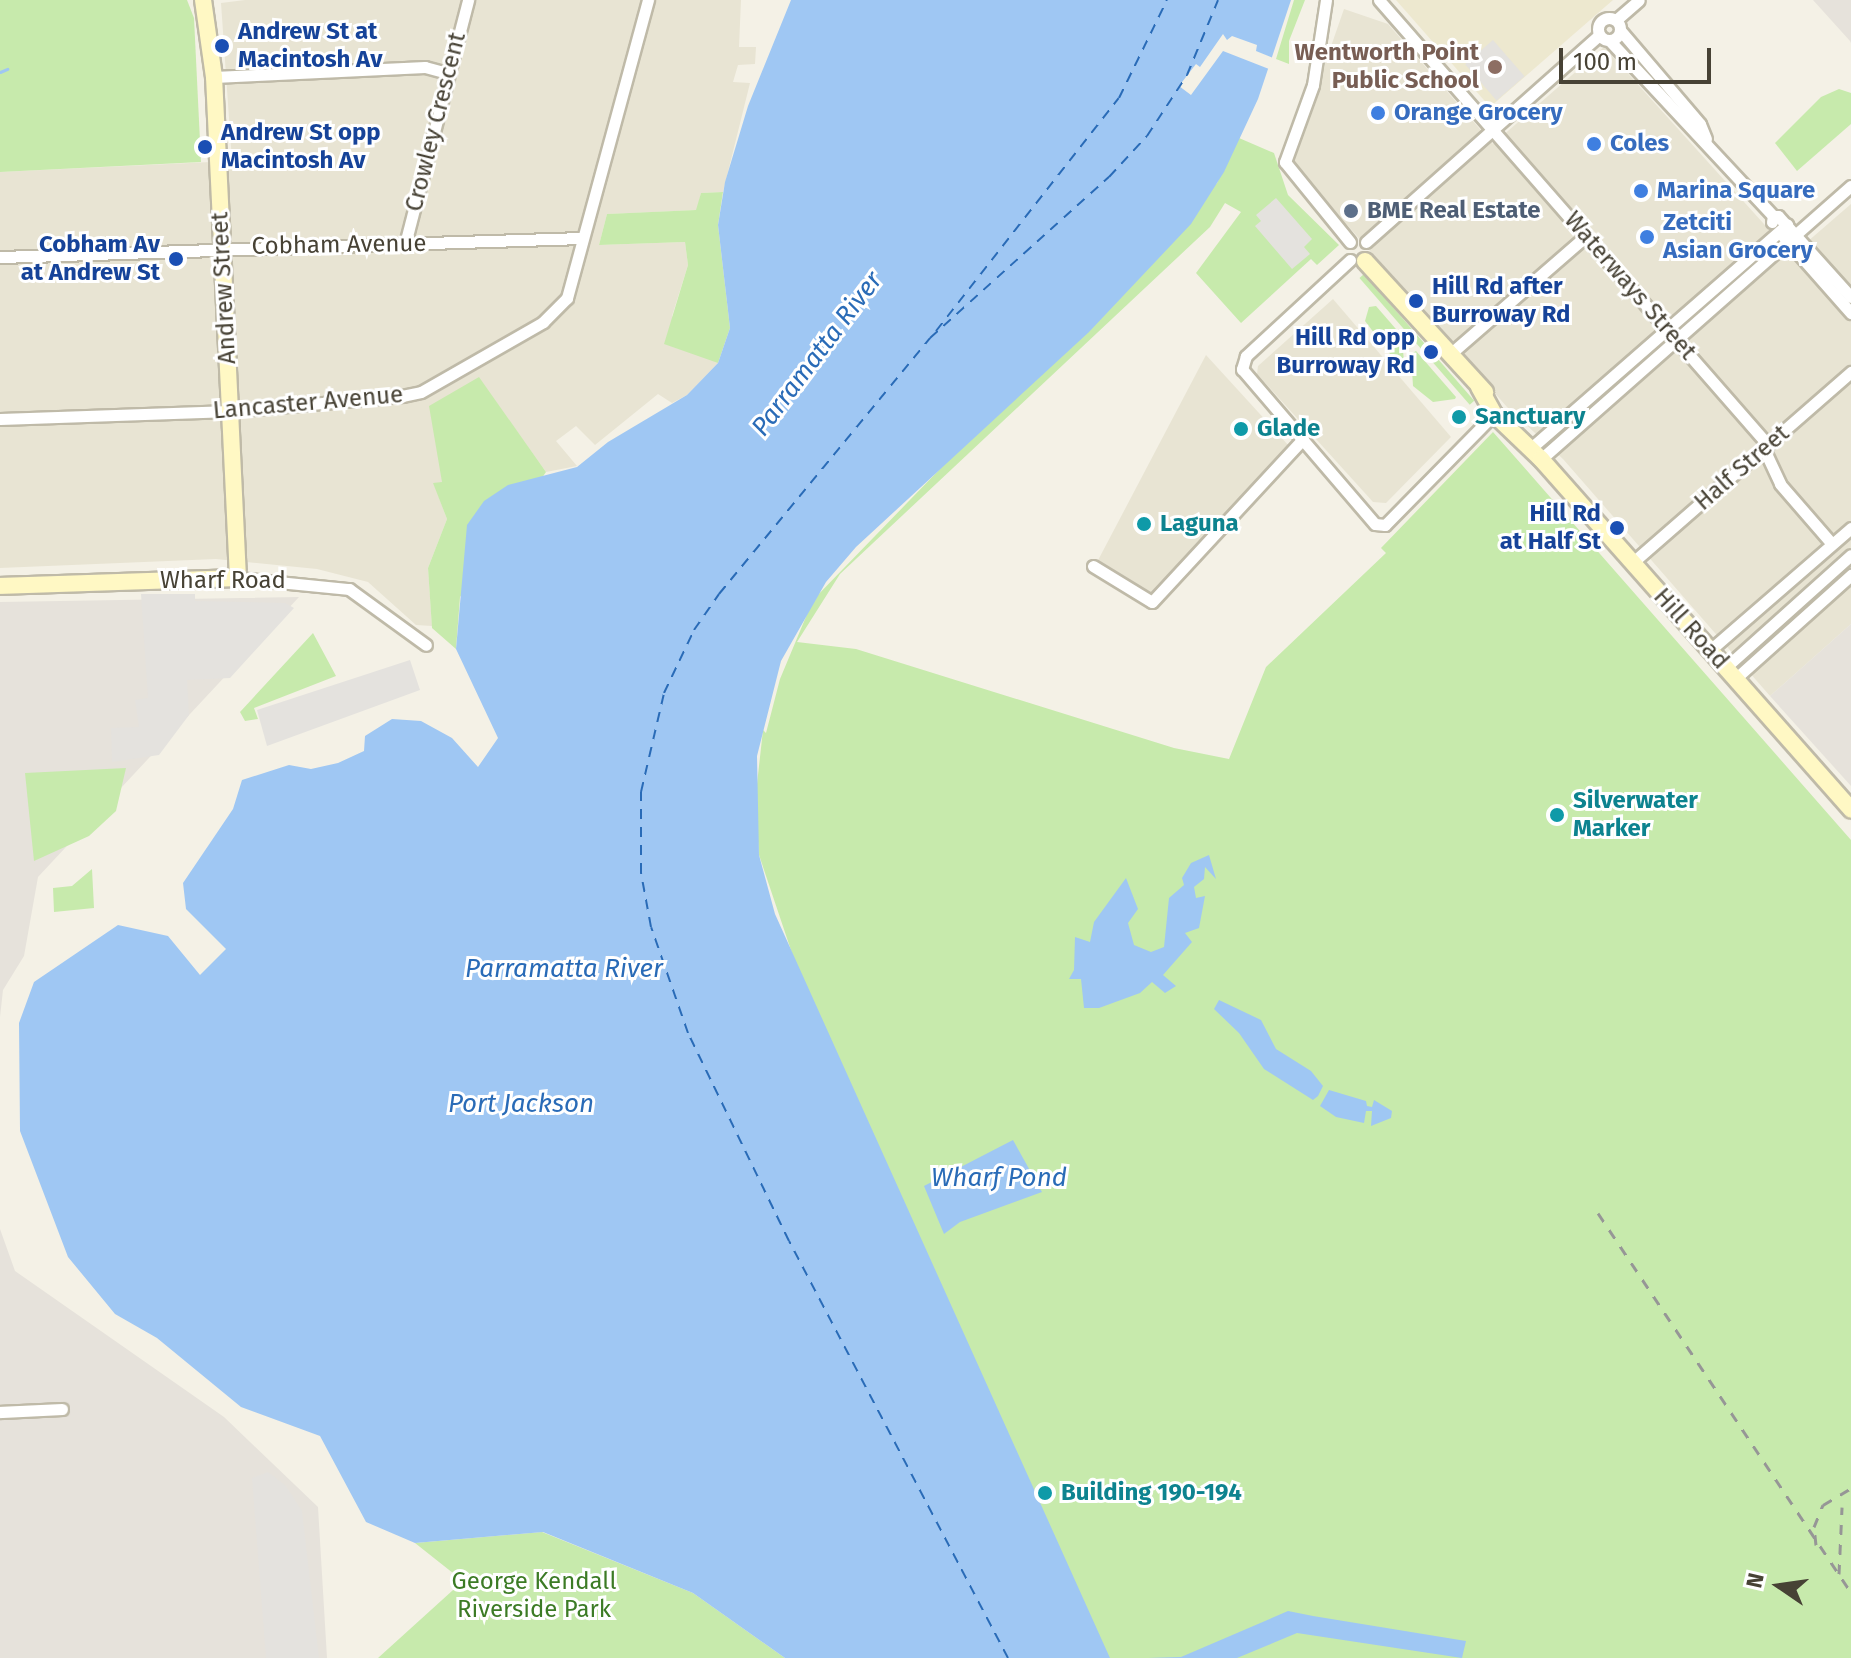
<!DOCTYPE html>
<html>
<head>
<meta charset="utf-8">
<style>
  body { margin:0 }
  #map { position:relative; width:1851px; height:1658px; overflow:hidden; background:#f4f1e6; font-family:"Fira Sans",sans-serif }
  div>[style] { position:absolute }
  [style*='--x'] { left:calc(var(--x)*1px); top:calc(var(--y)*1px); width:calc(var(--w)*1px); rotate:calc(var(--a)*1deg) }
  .residential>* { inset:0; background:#e8e4d3 }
  .industrial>* { inset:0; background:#e6e2db }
  .education>* { inset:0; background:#ede8cf }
  .green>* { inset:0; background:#c7eaac; transform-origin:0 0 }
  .parking>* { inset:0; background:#e4e2de; transform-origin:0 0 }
  .water>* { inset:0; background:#9fc7f3 }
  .pier>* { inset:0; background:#f4f1e6 }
  .stream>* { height:3px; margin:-1.5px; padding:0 1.5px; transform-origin:1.5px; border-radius:1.5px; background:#9fc7f3 }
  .ferry>* { height:2px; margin-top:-1px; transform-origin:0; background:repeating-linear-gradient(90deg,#296bb7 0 10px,transparent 0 18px) }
  .roads { filter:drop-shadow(2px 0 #bfbaa8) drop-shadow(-2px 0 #bfbaa8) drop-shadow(0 2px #bfbaa8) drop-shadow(0 -2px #bfbaa8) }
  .street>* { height:11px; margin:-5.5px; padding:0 5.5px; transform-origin:5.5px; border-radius:5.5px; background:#fff }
  .street>.ring { margin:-5.5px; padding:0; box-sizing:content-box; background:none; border:11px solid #fff; border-radius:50% }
  .secondary>* { height:16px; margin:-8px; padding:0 8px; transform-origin:8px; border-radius:8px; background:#fff8c4 }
  .rail>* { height:3px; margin-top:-1.5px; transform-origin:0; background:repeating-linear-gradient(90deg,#969696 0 10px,transparent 0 20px) }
  .dots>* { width:22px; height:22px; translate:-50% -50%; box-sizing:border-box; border:4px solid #fff; border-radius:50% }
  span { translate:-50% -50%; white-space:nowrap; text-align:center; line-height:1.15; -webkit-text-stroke:6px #fff; paint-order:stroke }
  .transit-label { font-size:24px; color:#164399; font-weight:700 }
  .left { translate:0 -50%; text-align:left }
  .right { translate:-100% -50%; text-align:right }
  .education-label { font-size:24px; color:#785e54; font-weight:700 }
  .shop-label { font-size:24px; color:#366cbe; font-weight:700 }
  .street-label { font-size:24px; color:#474235 }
  .service-label { font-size:24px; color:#4e5e75; font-weight:700 }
  .culture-label { font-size:24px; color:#0d838f; font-weight:700 }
  .park-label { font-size:24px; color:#3c7b25 }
  .water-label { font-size:26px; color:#296bb7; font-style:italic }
  .north { position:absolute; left:1739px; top:1546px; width:80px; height:80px; -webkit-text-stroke:6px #fff; paint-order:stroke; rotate:283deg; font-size:22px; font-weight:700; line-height:32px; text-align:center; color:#474235 }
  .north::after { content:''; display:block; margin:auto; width:28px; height:36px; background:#474235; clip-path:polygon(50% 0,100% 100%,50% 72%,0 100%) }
  .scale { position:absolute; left:1559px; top:48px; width:152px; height:36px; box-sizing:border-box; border:4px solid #474235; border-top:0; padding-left:10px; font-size:24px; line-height:28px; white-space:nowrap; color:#474235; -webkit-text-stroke:6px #fff; paint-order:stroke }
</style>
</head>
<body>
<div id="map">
  <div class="residential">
    <div style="clip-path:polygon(245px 0,741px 0,739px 47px,756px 47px,755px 64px,738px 65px,733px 82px,750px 83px,723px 192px,701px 193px,697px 210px,607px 214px,599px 245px,685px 242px,688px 265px,672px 316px,718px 363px,687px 395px,672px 403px,658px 394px,595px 445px,576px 426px,556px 441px,577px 466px,546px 472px,479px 378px,443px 483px,434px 484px,447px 519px,428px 568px,432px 626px,416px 625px,368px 582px,317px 569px,216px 559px,0 568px,0 172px,232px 161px,221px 3px)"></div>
    <div style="clip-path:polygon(1344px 9px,1388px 24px,1493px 144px,1604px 47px,1792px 255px,1851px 204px,1851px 624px,1770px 696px,1563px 459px,1507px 407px,1291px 161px)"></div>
    <div style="clip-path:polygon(1333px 299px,1451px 437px,1386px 503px,1373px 502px,1257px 374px,1258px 366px)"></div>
    <div style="clip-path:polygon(1206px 355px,1289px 446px,1152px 600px,1095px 566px)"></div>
  </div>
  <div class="industrial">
    <div style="clip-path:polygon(1813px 0,1851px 0,1851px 43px,1850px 41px)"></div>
    <div style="clip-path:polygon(299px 597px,38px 877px,24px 956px,3px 990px,0 1017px,0 602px)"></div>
    <div style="clip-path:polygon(1851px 624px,1851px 786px,1770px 696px)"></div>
    <div style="clip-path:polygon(0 1229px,15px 1271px,224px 1417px,318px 1507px,327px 1658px,0 1658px)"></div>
  </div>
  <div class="education">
    <div style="clip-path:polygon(1396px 0,1613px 0,1490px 107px)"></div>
  </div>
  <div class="green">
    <div style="clip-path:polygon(0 0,187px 0,194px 18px,201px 162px,0 172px)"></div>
    <div style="clip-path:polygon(1294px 0,1305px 0,1289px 41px,1289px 64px,1276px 59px)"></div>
    <div style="clip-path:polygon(1839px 89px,1851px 93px,1851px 124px,1797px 171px,1775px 143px,1821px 97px)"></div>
    <div style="clip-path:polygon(1239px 138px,1274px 153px,1288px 195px,1339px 245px,1317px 265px,1311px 259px,1241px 323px,1196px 273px,1241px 212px,1225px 203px,1210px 227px,840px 574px,797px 642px,856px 649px,1174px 748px,1229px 759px,1266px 667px,1386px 553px,1381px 548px,1493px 432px,1851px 840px,1851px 1658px,1106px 1658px,798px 971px,759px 855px,755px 802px,763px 730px,766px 733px,780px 679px,813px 600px,1217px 183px)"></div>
    <div style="clip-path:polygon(723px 192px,718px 225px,730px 328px,718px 363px,664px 344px,688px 265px,685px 242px,599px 245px,607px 214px,696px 210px,701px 193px)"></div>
    <div style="left:1364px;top:274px;width:168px;height:6px;rotate:49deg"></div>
    <div style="clip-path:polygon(1376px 306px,1402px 336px,1404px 363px,1393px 358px,1365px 321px,1369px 307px)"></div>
    <div style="clip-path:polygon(1416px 351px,1456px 397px,1455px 399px,1433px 402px,1413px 386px,1411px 354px)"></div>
    <div style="clip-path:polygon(479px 377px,546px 472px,460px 597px,456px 649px,432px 628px,428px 568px,447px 519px,433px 483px,442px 482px,429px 406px)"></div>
    <div style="clip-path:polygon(313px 633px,336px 676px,254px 708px,258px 719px,245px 721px,240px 712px)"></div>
    <div style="clip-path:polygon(126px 768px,116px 811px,89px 836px,34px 861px,25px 773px)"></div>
    <div style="clip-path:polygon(92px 869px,94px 908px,54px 912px,53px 888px,72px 886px)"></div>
    <div style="clip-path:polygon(542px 1532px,693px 1593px,785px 1658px,378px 1658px,463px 1581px,415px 1543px)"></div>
  </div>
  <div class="parking">
    <div style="left:1493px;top:40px;width:48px;height:37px;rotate:49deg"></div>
    <div style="clip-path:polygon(1276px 198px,1312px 239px,1304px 247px,1310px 254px,1292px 269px,1255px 226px,1261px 221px,1256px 215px)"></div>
    <div style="clip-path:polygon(141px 594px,195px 594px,195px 601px,285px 603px,294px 608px,230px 678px,187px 680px,189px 715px,159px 755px,112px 762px,111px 728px,139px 727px,135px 700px,148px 698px)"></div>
    <div style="clip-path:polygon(410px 660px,420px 690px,267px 746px,257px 710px)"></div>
    <div style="clip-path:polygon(268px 1472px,286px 1486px,302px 1511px,319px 1658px,266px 1658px,252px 1478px)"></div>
  </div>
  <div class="water">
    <div style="clip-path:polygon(791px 0,1291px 0,1258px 99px,1224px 172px,1191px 224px,1089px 332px,856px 547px,826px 582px,781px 661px,757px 756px,759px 855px,775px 914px,1110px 1658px,785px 1658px,693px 1593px,543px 1532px,415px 1543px,366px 1522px,320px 1436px,241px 1407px,157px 1338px,115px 1314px,68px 1257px,20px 1131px,19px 1023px,34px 982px,118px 925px,168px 936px,200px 975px,226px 949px,186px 909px,183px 883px,233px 809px,242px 780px,289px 765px,311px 769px,338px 763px,364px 751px,365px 736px,392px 719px,421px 721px,452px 738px,478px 767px,498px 738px,456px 649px,467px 525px,484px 501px,508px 485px,577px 467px,608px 442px,687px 395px,718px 363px,730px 328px,718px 225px,725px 182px,748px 106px)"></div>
    <div style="clip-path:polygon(1209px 855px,1216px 879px,1205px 867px,1204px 879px,1194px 887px,1196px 898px,1205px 896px,1199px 928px,1185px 933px,1192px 942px,1163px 975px,1176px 986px,1165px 993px,1152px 982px,1140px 993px,1099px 1008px,1084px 1008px,1081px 979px,1069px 979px,1074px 970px,1075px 937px,1090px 942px,1094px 922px,1126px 878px,1138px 909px,1128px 923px,1134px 945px,1151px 952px,1164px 947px,1169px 898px,1184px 885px,1182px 878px,1191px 863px)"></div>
    <div style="clip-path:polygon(1219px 1000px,1261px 1020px,1276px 1049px,1311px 1071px,1323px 1086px,1318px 1096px,1313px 1100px,1264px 1069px,1239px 1033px,1214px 1009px)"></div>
    <div style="clip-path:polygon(1329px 1090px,1366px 1101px,1367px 1106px,1372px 1107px,1374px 1100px,1392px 1111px,1391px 1118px,1371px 1126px,1372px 1111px,1366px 1111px,1364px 1123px,1336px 1117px,1320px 1106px)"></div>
    <div style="clip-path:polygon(1013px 1140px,1042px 1192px,960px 1222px,944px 1234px,924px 1186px)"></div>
    <div style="clip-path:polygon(1288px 1611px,1313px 1616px,1466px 1641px,1462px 1658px,1297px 1633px,1237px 1658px,1148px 1658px,1181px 1657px)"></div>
  </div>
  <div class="pier">
    <div style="clip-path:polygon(1223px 34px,1227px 40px,1232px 36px,1257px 45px,1256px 51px,1273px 58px,1269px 69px,1223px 51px,1191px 95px,1179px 86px,1196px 64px,1200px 67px)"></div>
  </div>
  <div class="stream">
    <div style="--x:0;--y:72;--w:8;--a:-23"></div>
  </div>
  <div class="ferry">
    <div style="--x:936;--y:331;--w:296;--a:-51.9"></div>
    <div style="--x:1119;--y:98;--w:109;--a:-63.9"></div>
    <div style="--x:1008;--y:1658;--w:471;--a:-117.7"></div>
    <div style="--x:789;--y:1241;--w:231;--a:-115.9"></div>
    <div style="--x:688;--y:1033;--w:112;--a:-109.2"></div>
    <div style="--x:651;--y:927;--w:55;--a:-100.5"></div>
    <div style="--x:641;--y:873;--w:81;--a:-90"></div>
    <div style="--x:641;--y:792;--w:102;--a:-76.9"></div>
    <div style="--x:664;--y:693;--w:70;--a:-64.5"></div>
    <div style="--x:694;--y:630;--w:44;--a:-55.2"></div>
    <div style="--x:719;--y:594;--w:332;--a:-50.5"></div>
    <div style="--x:930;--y:338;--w:241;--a:-42"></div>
    <div style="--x:1109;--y:177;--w:56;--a:-47.2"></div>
    <div style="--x:1147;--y:136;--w:73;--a:-56.7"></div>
    <div style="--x:1187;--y:75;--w:81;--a:-67.5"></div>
  </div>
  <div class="roads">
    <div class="street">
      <div style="--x:1326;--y:0;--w:86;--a:98.7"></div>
      <div style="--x:1313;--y:85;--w:82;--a:110"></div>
      <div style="--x:1285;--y:162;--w:103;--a:50.9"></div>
      <div style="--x:1379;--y:0;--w:591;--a:48.84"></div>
      <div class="ring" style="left:1598px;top:18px;width:11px;height:11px"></div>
      <div style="--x:1616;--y:20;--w:30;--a:-41"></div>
      <div style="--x:1620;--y:30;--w:123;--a:49.6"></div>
      <div style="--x:1700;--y:124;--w:16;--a:68"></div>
      <div style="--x:1609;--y:40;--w:241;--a:47"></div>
      <div style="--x:214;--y:77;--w:211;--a:-2.7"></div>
      <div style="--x:425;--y:67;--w:23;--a:15"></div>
      <div style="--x:1772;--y:222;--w:6;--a:-81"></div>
      <div style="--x:1773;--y:216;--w:5;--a:0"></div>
      <div style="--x:1778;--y:216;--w:109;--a:48"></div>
      <div style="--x:1783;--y:236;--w:103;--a:48.6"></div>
      <div style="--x:1366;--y:242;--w:312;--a:-41.6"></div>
      <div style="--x:405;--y:244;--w:252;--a:-75.5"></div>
      <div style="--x:0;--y:257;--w:582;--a:-1.87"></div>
      <div style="--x:1350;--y:260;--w:142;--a:137.3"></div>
      <div style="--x:1246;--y:356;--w:14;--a:107"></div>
      <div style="--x:1242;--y:369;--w:204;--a:49.4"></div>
      <div style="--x:1375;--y:524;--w:10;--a:6"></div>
      <div style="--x:1385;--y:525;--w:156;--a:-45.5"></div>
      <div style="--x:1449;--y:355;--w:181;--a:-41"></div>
      <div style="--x:0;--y:419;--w:231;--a:-2"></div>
      <div style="--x:231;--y:411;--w:172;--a:-5"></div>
      <div style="--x:402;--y:396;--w:19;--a:-12"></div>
      <div style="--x:421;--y:392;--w:141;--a:-29.8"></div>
      <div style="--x:543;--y:322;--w:34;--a:-45"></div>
      <div style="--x:567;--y:298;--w:309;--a:-74.8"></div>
      <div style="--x:1531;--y:448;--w:340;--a:-41.1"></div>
      <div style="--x:1764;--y:449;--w:38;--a:65"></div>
      <div style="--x:1780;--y:484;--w:79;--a:49.1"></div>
      <div style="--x:1541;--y:459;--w:413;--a:-41.4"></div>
      <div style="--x:1632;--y:563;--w:291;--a:-41.1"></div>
      <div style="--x:1093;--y:566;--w:69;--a:31.4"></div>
      <div style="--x:1152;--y:602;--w:219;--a:-47.2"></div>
      <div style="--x:238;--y:578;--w:112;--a:5.7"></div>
      <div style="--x:349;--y:589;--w:95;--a:36"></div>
      <div style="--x:1709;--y:651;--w:188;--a:-40.9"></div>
      <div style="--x:1725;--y:668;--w:169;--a:-41.9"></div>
      <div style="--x:1735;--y:679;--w:156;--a:-41.9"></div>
      <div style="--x:0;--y:1412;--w:62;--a:-2.8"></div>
    </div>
    <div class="secondary">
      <div style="--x:1365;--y:261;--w:178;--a:47.5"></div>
      <div style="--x:1479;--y:387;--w:31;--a:61"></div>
      <div style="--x:1494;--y:414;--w:65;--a:43.8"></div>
      <div style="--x:1541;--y:459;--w:468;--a:48.5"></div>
      <div style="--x:0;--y:586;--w:238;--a:-1.9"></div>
      <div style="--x:238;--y:578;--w:502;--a:-92.74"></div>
      <div style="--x:214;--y:77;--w:78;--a:-98.1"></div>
    </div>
  </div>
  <div class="rail">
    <div style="--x:1598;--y:1213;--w:457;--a:56.3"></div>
    <div style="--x:1816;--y:1545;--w:18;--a:-96"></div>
    <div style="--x:1814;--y:1527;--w:24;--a:-68"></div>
    <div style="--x:1823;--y:1505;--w:33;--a:-31"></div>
    <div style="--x:1839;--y:1574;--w:67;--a:-87.4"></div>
  </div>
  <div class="dots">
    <div style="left:222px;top:46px;background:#1a4fb4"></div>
    <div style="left:1495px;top:67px;background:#8d6e63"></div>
    <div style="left:1378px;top:113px;background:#3f7fe0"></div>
    <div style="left:1594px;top:144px;background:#3f7fe0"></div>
    <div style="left:205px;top:147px;background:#1a4fb4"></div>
    <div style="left:1641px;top:191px;background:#3f7fe0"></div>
    <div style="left:1351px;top:211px;background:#5c6f8a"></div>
    <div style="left:1647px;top:237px;background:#3f7fe0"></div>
    <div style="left:176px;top:259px;background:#1a4fb4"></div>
    <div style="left:1416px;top:301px;background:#1a4fb4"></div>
    <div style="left:1431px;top:352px;background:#1a4fb4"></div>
    <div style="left:1459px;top:417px;background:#0f9aa8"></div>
    <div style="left:1241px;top:429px;background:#0f9aa8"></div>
    <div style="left:1144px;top:524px;background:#0f9aa8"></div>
    <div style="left:1617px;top:528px;background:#1a4fb4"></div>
    <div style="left:1557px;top:815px;background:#0f9aa8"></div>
    <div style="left:1045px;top:1493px;background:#0f9aa8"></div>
  </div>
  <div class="transit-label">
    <span class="left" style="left:238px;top:46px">Andrew St at<br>Macintosh Av</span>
    <span class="left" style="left:221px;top:147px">Andrew St opp<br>Macintosh Av</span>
    <span class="right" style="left:160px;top:259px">Cobham Av<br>at Andrew St</span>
    <span class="left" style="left:1432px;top:301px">Hill Rd after<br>Burroway Rd</span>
    <span class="right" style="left:1415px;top:352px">Hill Rd opp<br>Burroway Rd</span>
    <span class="right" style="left:1601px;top:528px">Hill Rd<br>at Half St</span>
  </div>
  <div class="education-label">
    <span class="right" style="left:1479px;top:67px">Wentworth Point<br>Public School</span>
  </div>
  <div class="shop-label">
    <span class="left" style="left:1394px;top:113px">Orange Grocery</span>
    <span class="left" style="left:1610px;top:144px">Coles</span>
    <span class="left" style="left:1657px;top:191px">Marina Square</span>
    <span class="left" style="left:1663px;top:237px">Zetciti<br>Asian Grocery</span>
  </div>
  <div class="street-label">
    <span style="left:436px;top:122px;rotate:-76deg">Crowley Crescent</span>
    <span style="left:339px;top:245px;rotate:-1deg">Cobham Avenue</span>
    <span style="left:1630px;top:286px;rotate:49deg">Waterways Street</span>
    <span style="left:224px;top:288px;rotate:-93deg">Andrew Street</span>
    <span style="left:308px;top:403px;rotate:-5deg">Lancaster Avenue</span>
    <span style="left:1742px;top:468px;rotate:-41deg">Half Street</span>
    <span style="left:223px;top:581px">Wharf Road</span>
    <span style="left:1691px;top:629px;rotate:48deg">Hill Road</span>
  </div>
  <div class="service-label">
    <span class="left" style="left:1367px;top:211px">BME Real Estate</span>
  </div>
  <div class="culture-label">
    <span class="left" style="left:1475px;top:417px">Sanctuary</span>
    <span class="left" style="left:1257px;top:429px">Glade</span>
    <span class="left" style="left:1160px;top:524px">Laguna</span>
    <span class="left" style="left:1573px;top:815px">Silverwater<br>Marker</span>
    <span class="left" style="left:1061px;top:1493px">Building 190-194</span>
  </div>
  <div class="park-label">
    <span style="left:534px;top:1596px">George Kendall<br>Riverside Park</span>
  </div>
  <div class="water-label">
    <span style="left:817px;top:354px;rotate:-53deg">Parramatta River</span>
    <span style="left:564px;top:969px">Parramatta River</span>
    <span style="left:521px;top:1104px">Port Jackson</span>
    <span style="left:999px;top:1178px">Wharf Pond</span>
  </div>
  <div class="north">N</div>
  <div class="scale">100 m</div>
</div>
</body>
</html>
